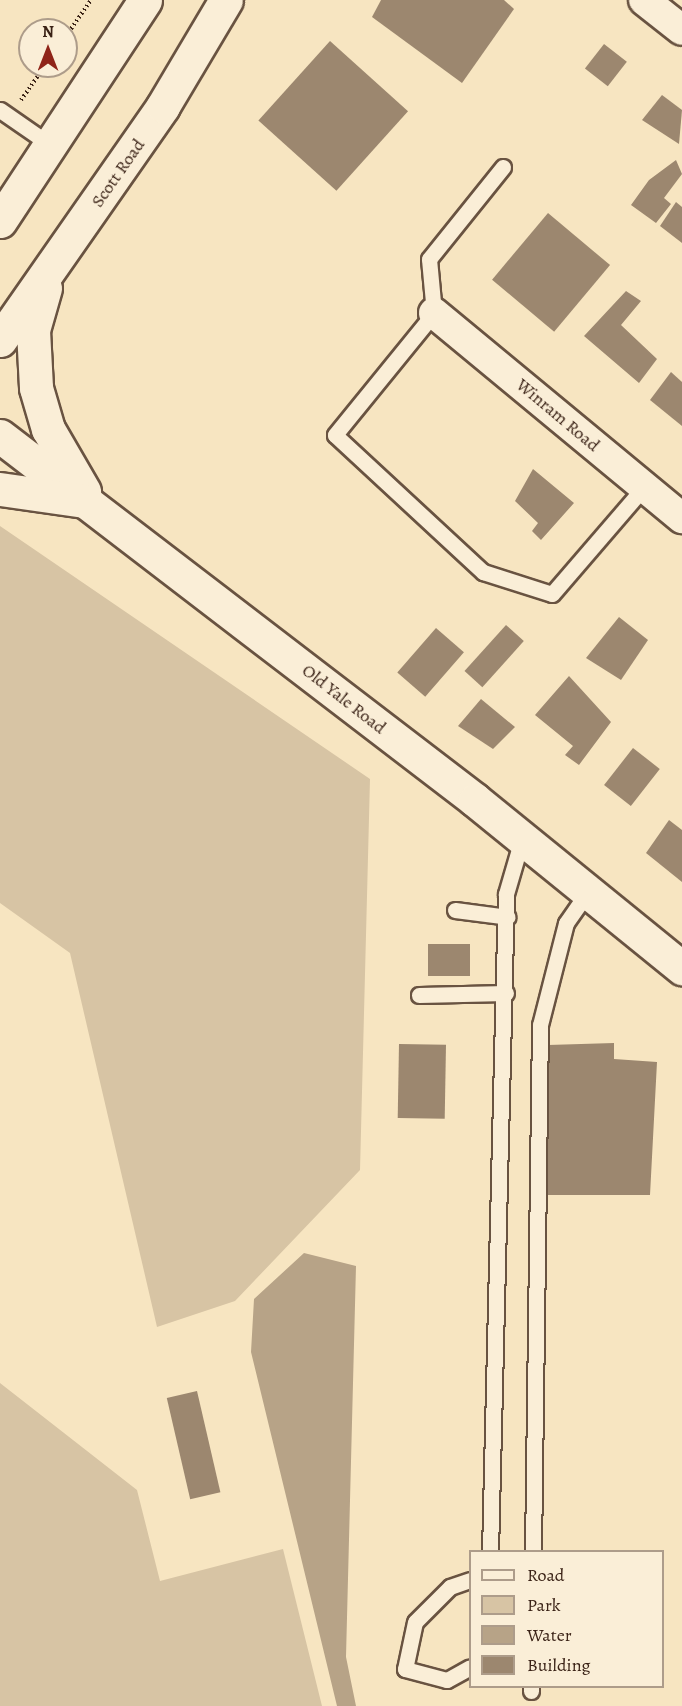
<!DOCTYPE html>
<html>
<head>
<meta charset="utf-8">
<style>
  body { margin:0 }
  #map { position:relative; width:682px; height:1706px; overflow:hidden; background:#f7e5c1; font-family:Alegreya,serif }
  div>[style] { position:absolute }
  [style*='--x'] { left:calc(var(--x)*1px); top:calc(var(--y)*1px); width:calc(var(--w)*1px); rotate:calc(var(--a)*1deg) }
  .green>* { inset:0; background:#d7c4a4 }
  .water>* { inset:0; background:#b7a387 }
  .building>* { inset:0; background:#9c876f; transform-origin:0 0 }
  .path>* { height:4px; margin-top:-2px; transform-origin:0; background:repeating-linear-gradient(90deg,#3a2216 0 1.5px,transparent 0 4.5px) }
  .roads { filter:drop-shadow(2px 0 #695341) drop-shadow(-2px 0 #695341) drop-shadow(0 2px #695341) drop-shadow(0 -2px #695341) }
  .service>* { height:15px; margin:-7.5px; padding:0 7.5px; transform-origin:7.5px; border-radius:7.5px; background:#faeed7 }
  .minor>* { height:30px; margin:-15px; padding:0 15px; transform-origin:15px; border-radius:15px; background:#faeed7 }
  .secondary>* { height:33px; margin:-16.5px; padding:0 16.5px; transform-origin:16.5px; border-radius:16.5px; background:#faeed7 }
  span { translate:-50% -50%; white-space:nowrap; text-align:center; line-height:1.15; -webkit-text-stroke:4.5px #faeed7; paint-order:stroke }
  .street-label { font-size:18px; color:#3a2216 }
  .legend { position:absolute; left:469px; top:1550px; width:195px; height:138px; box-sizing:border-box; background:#faeed7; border:2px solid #ad9c8a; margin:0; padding:8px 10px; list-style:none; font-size:18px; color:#3a2216 }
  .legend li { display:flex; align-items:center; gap:12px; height:30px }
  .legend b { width:30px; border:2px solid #ad9c8a }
  .north { position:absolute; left:18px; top:18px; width:60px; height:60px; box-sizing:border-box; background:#faeed7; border:2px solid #ad9c8a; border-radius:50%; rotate:0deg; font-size:16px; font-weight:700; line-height:24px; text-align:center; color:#3a2216 }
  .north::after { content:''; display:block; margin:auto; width:21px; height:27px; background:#8f2418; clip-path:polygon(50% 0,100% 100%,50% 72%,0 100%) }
</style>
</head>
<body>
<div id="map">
  <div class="green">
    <div style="clip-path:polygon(0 526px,370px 779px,360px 1170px,235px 1301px,157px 1327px,70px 953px,0 903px)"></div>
    <div style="clip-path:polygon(0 1383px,137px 1490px,160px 1581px,283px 1549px,322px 1706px,0 1706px)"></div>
  </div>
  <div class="water">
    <div style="clip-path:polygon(304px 1253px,356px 1266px,346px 1657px,356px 1706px,337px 1706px,251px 1352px,254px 1299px)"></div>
  </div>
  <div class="building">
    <div style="clip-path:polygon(381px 0,504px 0,514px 9px,462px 83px,372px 17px)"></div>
    <div style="left:330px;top:41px;width:105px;height:107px;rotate:42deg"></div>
    <div style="left:604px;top:44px;width:29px;height:31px;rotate:38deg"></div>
    <div style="clip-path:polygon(662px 95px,682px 110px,679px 144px,642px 120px)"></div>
    <div style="clip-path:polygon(676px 160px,682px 174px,664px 198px,671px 204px,656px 223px,631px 205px,649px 180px)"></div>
    <div style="clip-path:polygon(676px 202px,682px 207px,682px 243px,660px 226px)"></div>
    <div style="left:548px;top:213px;width:81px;height:87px;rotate:40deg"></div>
    <div style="clip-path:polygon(626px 291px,641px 301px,621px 325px,657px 359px,639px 383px,584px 336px)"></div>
    <div style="clip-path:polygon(671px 372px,682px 382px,682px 426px,650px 400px)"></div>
    <div style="clip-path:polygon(533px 469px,574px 503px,541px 540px,532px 531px,538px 523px,515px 501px)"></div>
    <div style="clip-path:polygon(619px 617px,648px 640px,621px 680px,586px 658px)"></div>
    <div style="left:506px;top:625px;width:24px;height:62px;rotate:42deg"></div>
    <div style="left:436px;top:628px;width:37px;height:59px;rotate:41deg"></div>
    <div style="clip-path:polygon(569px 676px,611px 722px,579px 765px,565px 755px,573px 746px,535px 715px)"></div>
    <div style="clip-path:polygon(481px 699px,515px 727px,493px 749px,458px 726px)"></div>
    <div style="left:633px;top:748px;width:34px;height:47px;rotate:38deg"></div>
    <div style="clip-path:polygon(669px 820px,682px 830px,682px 882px,646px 853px)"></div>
    <div style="left:428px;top:944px;width:42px;height:32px"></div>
    <div style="clip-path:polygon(614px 1043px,614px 1059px,657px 1062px,650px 1195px,545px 1195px,548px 1045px)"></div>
    <div style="left:399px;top:1044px;width:47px;height:74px;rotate:1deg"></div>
    <div style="left:197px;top:1391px;width:104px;height:31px;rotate:77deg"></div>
  </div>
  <div class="path">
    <div style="--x:66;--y:36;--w:44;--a:-55.2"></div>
    <div style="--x:21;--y:100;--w:42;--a:-54.8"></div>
  </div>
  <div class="roads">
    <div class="service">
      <div style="--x:0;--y:110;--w:63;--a:34.7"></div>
      <div style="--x:503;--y:167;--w:118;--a:128.8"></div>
      <div style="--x:429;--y:259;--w:54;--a:84.7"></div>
      <div style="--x:434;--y:313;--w:157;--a:129.1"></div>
      <div style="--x:335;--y:435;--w:202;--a:42.8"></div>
      <div style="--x:483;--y:572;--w:72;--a:17.7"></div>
      <div style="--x:552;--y:594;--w:141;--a:-49.3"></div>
      <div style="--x:455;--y:910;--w:53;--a:7.5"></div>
      <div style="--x:419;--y:995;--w:87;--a:-1.3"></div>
      <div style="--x:490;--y:1552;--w:658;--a:-88.61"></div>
      <div style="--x:506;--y:894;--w:57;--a:-73.8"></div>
      <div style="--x:533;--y:1552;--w:527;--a:-89.24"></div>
      <div style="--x:540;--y:1025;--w:105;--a:-75.7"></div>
      <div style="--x:566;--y:923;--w:38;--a:-55"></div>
      <div style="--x:470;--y:1580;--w:21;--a:161"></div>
      <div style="--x:450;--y:1587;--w:49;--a:135"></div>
      <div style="--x:415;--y:1622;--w:48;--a:102"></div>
      <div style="--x:405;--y:1669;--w:43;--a:14.7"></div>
      <div style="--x:447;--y:1680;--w:26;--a:-29"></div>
      <div style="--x:531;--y:1691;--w:5;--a:-90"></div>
    </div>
    <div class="minor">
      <div style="--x:644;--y:0;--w:48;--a:38.3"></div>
      <div style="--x:434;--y:313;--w:322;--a:39.6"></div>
    </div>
    <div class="secondary">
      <div style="--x:0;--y:221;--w:264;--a:-56.7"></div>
      <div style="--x:45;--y:288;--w:44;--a:105.9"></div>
      <div style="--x:33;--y:330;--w:58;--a:87"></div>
      <div style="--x:36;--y:388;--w:43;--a:73.7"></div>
      <div style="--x:48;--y:429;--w:72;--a:59.9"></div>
      <div style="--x:0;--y:340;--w:285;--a:-55.1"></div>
      <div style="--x:163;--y:106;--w:123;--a:-59.3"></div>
      <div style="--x:0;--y:436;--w:598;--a:37.46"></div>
      <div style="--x:475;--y:800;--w:267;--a:39.1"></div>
      <div style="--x:0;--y:489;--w:85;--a:8.1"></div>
    </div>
  </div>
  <div class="street-label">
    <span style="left:118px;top:173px;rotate:-55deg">Scott Road</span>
    <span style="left:558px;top:415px;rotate:40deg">Winram Road</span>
    <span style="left:344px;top:699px;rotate:38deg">Old Yale Road</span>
  </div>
  <ul class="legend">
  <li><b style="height:8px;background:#faeed7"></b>Road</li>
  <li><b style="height:16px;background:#d7c4a4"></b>Park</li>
  <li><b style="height:16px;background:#b7a387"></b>Water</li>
  <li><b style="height:16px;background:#9c876f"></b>Building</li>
  </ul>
  <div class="north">N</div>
</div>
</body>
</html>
